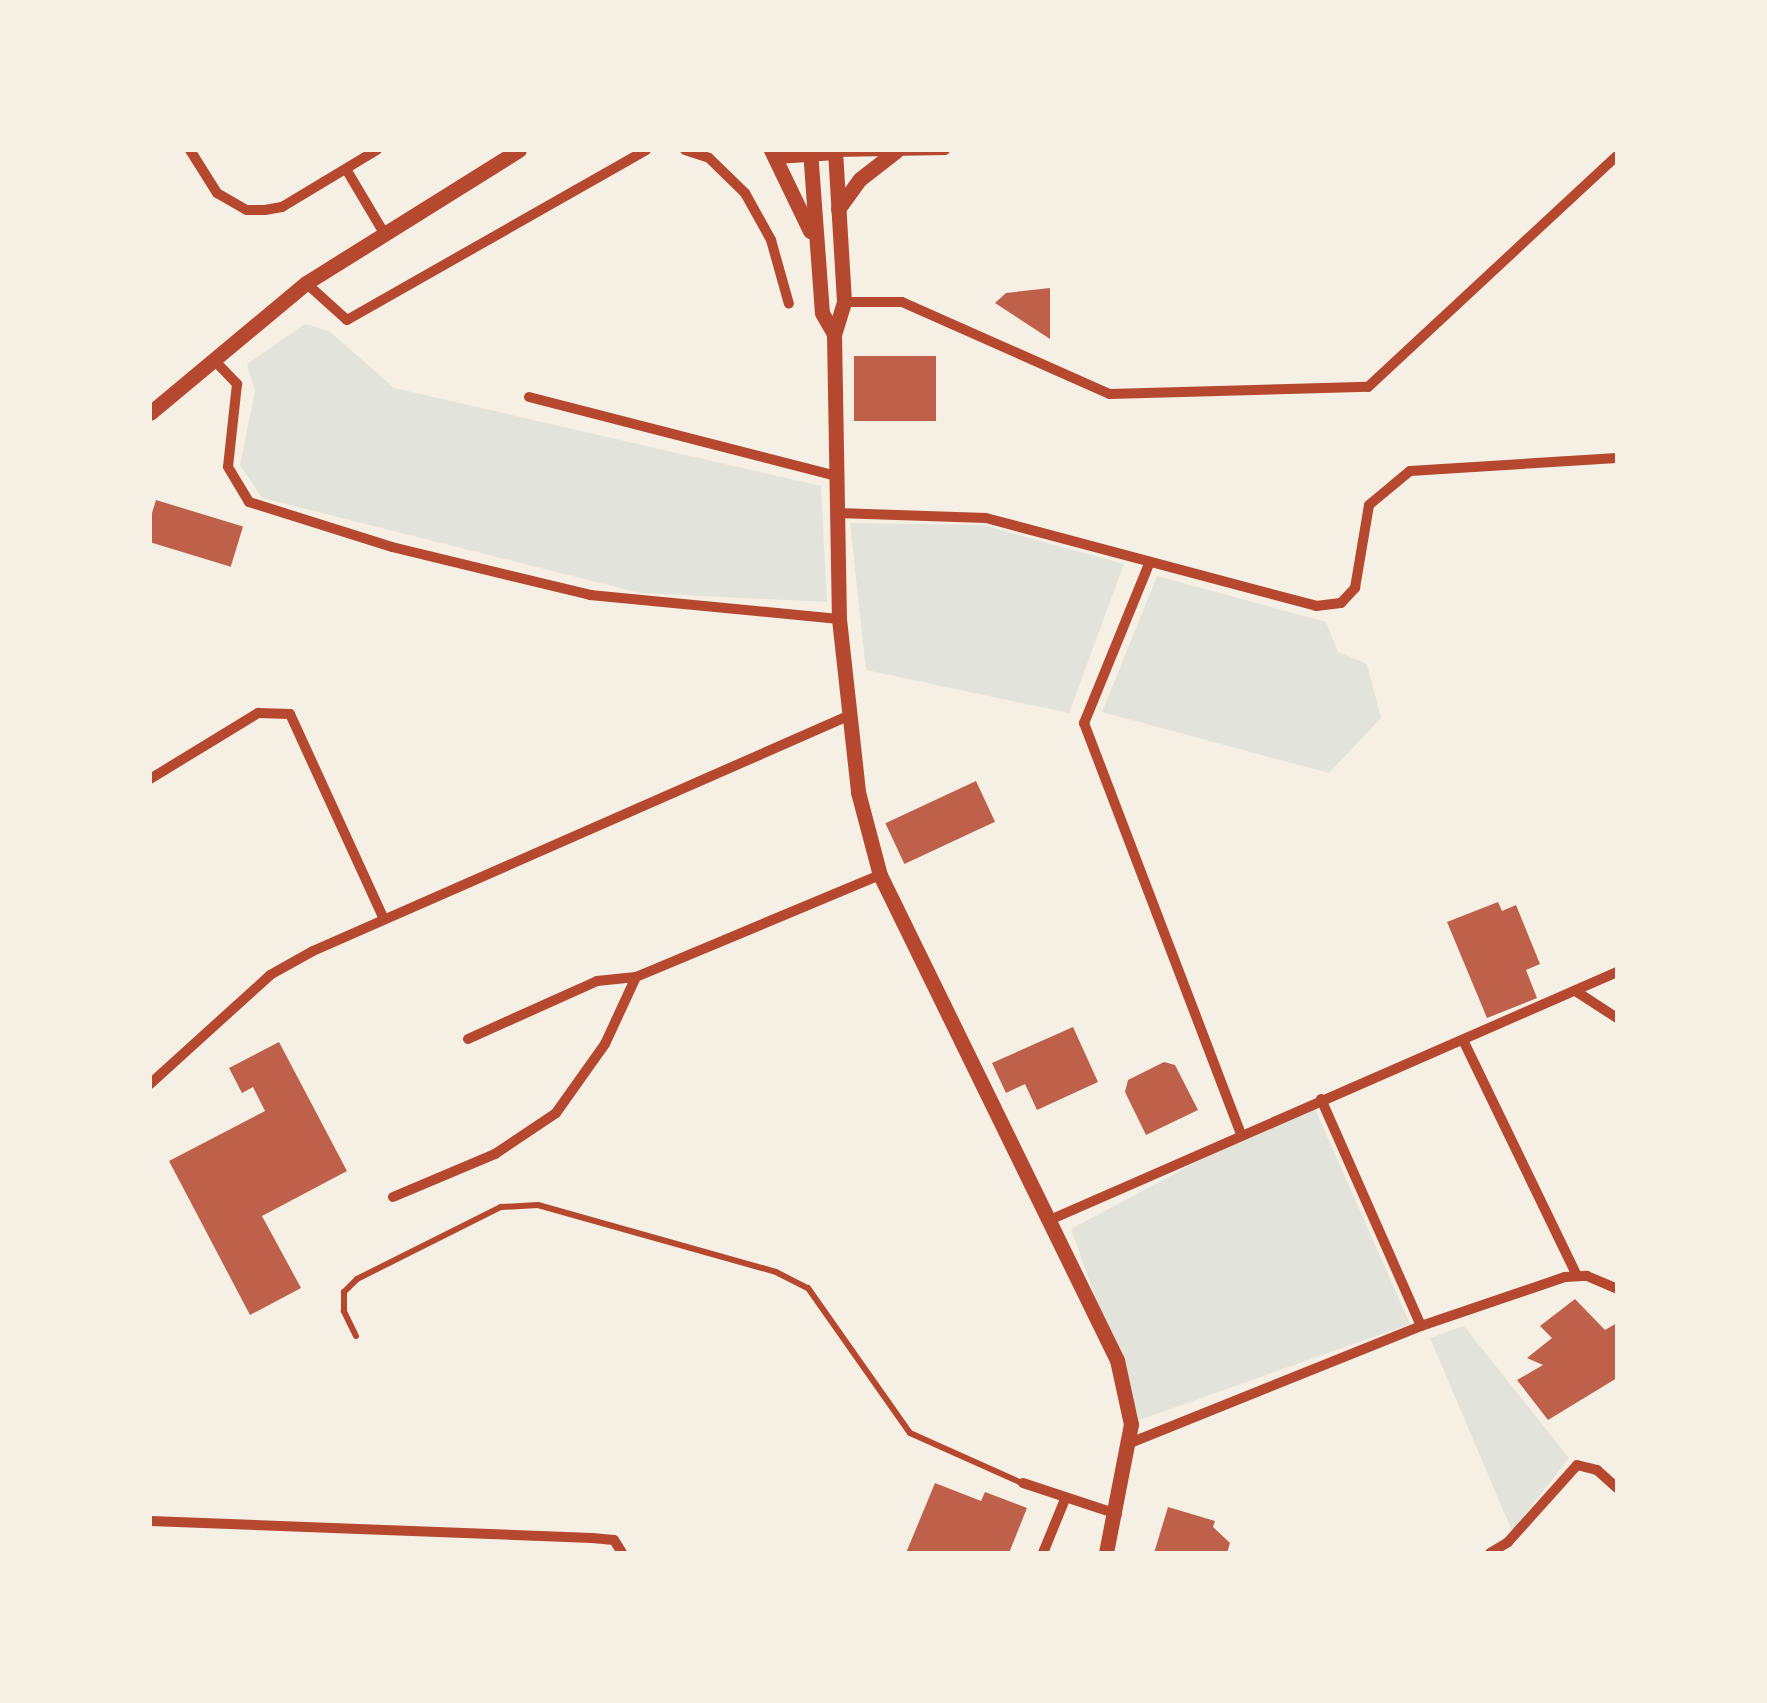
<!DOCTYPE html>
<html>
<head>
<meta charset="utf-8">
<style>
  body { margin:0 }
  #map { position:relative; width:1767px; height:1703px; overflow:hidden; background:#f6efe4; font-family:"Asap Condensed",sans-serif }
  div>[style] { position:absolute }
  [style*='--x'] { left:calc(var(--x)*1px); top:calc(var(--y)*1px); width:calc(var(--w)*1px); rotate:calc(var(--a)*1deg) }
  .green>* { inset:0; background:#e2e4dc }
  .building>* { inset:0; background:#bf614a; transform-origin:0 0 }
  .service>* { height:6px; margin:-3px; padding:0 3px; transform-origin:3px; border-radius:3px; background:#b5482f }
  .minor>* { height:10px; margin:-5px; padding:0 5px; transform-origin:5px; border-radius:5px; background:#b5482f }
  .tertiary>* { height:15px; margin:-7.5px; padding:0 7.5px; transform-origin:7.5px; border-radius:7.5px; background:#b5482f }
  span { translate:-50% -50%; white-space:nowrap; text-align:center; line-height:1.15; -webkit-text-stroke:10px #f6efe4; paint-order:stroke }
  .frame { position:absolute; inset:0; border:152px solid #f6efe4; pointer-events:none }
</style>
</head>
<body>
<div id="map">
  <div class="green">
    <div style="clip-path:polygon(305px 324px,329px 331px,394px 388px,821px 486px,827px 602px,640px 593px,262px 498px,240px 465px,255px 391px,247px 364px)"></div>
    <div style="clip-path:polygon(850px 523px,983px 525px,1124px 564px,1069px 713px,866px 670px)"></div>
    <div style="clip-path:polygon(1157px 576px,1326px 622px,1338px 652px,1367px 664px,1381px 718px,1329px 773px,1102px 712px)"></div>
    <div style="clip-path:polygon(1315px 1109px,1410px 1324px,1139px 1420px,1071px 1229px,1238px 1140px)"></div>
    <div style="clip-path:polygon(1464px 1326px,1569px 1458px,1512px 1531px,1430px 1338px)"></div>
  </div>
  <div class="building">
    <div style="clip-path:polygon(1050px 288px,1050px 339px,995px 303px,1006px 293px)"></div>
    <div style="left:936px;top:356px;width:65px;height:82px;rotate:90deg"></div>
    <div style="left:156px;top:500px;width:91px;height:42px;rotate:17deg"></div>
    <div style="left:976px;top:781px;width:45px;height:100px;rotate:65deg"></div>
    <div style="clip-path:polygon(1498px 902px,1502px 911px,1516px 905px,1540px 964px,1526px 970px,1537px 998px,1487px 1018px,1447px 922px)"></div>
    <div style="clip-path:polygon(1073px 1027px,1098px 1082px,1037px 1110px,1025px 1084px,1006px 1093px,992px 1063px)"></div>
    <div style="clip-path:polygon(279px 1042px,347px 1171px,262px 1216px,301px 1288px,250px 1315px,169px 1161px,265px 1111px,253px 1087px,242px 1093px,229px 1068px)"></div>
    <div style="clip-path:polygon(1164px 1062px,1175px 1065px,1198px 1110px,1146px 1135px,1125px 1092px,1128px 1080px)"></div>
    <div style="clip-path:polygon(1575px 1299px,1605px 1330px,1617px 1323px,1617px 1378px,1548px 1420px,1517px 1380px,1543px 1365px,1527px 1358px,1552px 1338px,1540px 1326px)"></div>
    <div style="clip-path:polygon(935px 1483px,981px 1501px,985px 1492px,1027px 1508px,1009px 1553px,906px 1553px)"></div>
    <div style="clip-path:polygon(1168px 1507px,1215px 1521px,1213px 1527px,1230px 1543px,1227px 1553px,1154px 1553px)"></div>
  </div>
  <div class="service">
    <div style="--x:356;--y:1336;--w:28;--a:-116"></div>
    <div style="--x:344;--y:1311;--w:19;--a:-90"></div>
    <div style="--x:344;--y:1292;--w:18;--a:-45"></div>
    <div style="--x:357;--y:1279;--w:161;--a:-26.6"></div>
    <div style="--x:501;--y:1207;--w:37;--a:-3"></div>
    <div style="--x:538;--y:1205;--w:247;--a:15.7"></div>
    <div style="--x:776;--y:1272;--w:36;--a:27"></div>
    <div style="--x:808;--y:1288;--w:177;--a:54.9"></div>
    <div style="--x:910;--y:1433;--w:123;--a:24.1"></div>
  </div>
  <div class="minor">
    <div style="--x:190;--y:150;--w:51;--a:57.9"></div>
    <div style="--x:217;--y:193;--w:34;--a:30"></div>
    <div style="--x:247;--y:210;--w:18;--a:0"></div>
    <div style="--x:265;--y:210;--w:17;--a:-10"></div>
    <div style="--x:282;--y:207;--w:111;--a:-31"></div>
    <div style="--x:685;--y:150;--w:25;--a:18"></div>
    <div style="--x:709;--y:158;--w:50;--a:44.2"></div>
    <div style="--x:745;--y:193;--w:54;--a:61"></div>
    <div style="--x:771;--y:240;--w:66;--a:74.3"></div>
    <div style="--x:835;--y:152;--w:110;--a:-1"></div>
    <div style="--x:346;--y:169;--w:74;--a:59.3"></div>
    <div style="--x:306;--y:283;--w:55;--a:42.1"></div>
    <div style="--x:347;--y:320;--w:344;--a:-29.6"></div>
    <div style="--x:844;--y:302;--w:58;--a:0"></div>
    <div style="--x:902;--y:302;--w:227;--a:23.9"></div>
    <div style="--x:1110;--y:394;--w:258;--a:-1.6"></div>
    <div style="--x:1368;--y:387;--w:340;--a:-42.9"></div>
    <div style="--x:213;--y:359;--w:35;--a:46"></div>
    <div style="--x:237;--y:384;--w:83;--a:96.2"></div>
    <div style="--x:228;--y:467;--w:41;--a:59"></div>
    <div style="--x:249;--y:502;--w:150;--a:17.5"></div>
    <div style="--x:392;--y:547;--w:204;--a:13.6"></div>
    <div style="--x:590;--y:595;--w:250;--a:5.5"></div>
    <div style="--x:529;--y:397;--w:318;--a:14.4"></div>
    <div style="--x:837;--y:513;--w:149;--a:1.9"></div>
    <div style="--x:986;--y:518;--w:342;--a:14.9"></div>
    <div style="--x:1316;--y:606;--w:25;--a:-7"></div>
    <div style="--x:1341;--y:603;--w:21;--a:-47"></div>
    <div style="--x:1355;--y:588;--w:84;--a:-80.4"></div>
    <div style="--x:1369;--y:505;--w:53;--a:-39.7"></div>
    <div style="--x:1410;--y:471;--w:207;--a:-3.6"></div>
    <div style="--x:1149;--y:564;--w:172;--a:112.2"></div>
    <div style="--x:1084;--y:723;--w:438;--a:69.1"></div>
    <div style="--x:150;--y:779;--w:127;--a:-31.4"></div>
    <div style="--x:258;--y:713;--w:32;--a:2"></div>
    <div style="--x:290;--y:714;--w:223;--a:65.4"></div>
    <div style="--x:1577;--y:992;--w:48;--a:33"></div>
    <div style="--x:468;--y:1039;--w:141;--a:-24.2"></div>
    <div style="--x:597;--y:981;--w:39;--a:-6"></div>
    <div style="--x:1463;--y:1040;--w:262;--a:64.2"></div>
    <div style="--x:150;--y:1084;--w:162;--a:-42.2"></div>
    <div style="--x:270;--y:975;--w:49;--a:-29.2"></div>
    <div style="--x:313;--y:951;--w:584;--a:-23.71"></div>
    <div style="--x:1321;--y:1099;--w:248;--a:66.2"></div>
    <div style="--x:393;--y:1197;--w:111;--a:-22.9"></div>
    <div style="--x:495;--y:1154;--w:73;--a:-33.9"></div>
    <div style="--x:556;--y:1113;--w:85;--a:-54.6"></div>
    <div style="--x:605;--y:1044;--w:74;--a:-65.2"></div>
    <div style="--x:636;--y:977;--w:264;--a:-22.7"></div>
    <div style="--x:1052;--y:1219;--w:617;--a:-23.61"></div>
    <div style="--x:1130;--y:1443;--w:314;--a:-21.9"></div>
    <div style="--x:1421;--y:1326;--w:152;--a:-18.8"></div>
    <div style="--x:1565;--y:1277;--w:22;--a:-3"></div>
    <div style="--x:1587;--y:1276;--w:33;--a:23"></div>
    <div style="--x:1023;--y:1483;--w:99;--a:18.3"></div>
    <div style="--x:150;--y:1521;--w:442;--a:2.2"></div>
    <div style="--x:592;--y:1538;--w:22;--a:5"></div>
    <div style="--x:614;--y:1540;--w:15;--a:58"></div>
    <div style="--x:1043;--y:1553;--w:58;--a:-67.8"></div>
    <div style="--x:1490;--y:1553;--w:21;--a:-31"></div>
    <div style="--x:1508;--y:1542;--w:103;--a:-48.1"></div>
    <div style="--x:1577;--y:1465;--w:21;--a:14"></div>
    <div style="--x:1597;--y:1470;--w:27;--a:42"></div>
  </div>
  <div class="tertiary">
    <div style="--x:771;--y:150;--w:90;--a:64.3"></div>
    <div style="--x:810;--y:150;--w:163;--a:85.8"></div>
    <div style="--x:822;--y:313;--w:24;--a:60"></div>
    <div style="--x:835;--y:150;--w:152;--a:86.6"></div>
    <div style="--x:844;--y:302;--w:34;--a:107"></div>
    <div style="--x:834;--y:334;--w:285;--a:89"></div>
    <div style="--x:839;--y:619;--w:174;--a:83.7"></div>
    <div style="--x:858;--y:792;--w:86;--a:75.2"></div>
    <div style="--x:880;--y:875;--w:540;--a:63.96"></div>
    <div style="--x:1117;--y:1360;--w:66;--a:77.7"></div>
    <div style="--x:1131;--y:1424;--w:131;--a:101"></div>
    <div style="--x:777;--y:156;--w:58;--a:-3.9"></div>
    <div style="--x:838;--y:209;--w:37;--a:-54"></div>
    <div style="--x:860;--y:179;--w:46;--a:-37.9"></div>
    <div style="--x:150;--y:413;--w:203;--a:-39.8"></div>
    <div style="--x:306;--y:283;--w:251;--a:-32"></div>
  </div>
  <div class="frame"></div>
</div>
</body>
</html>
